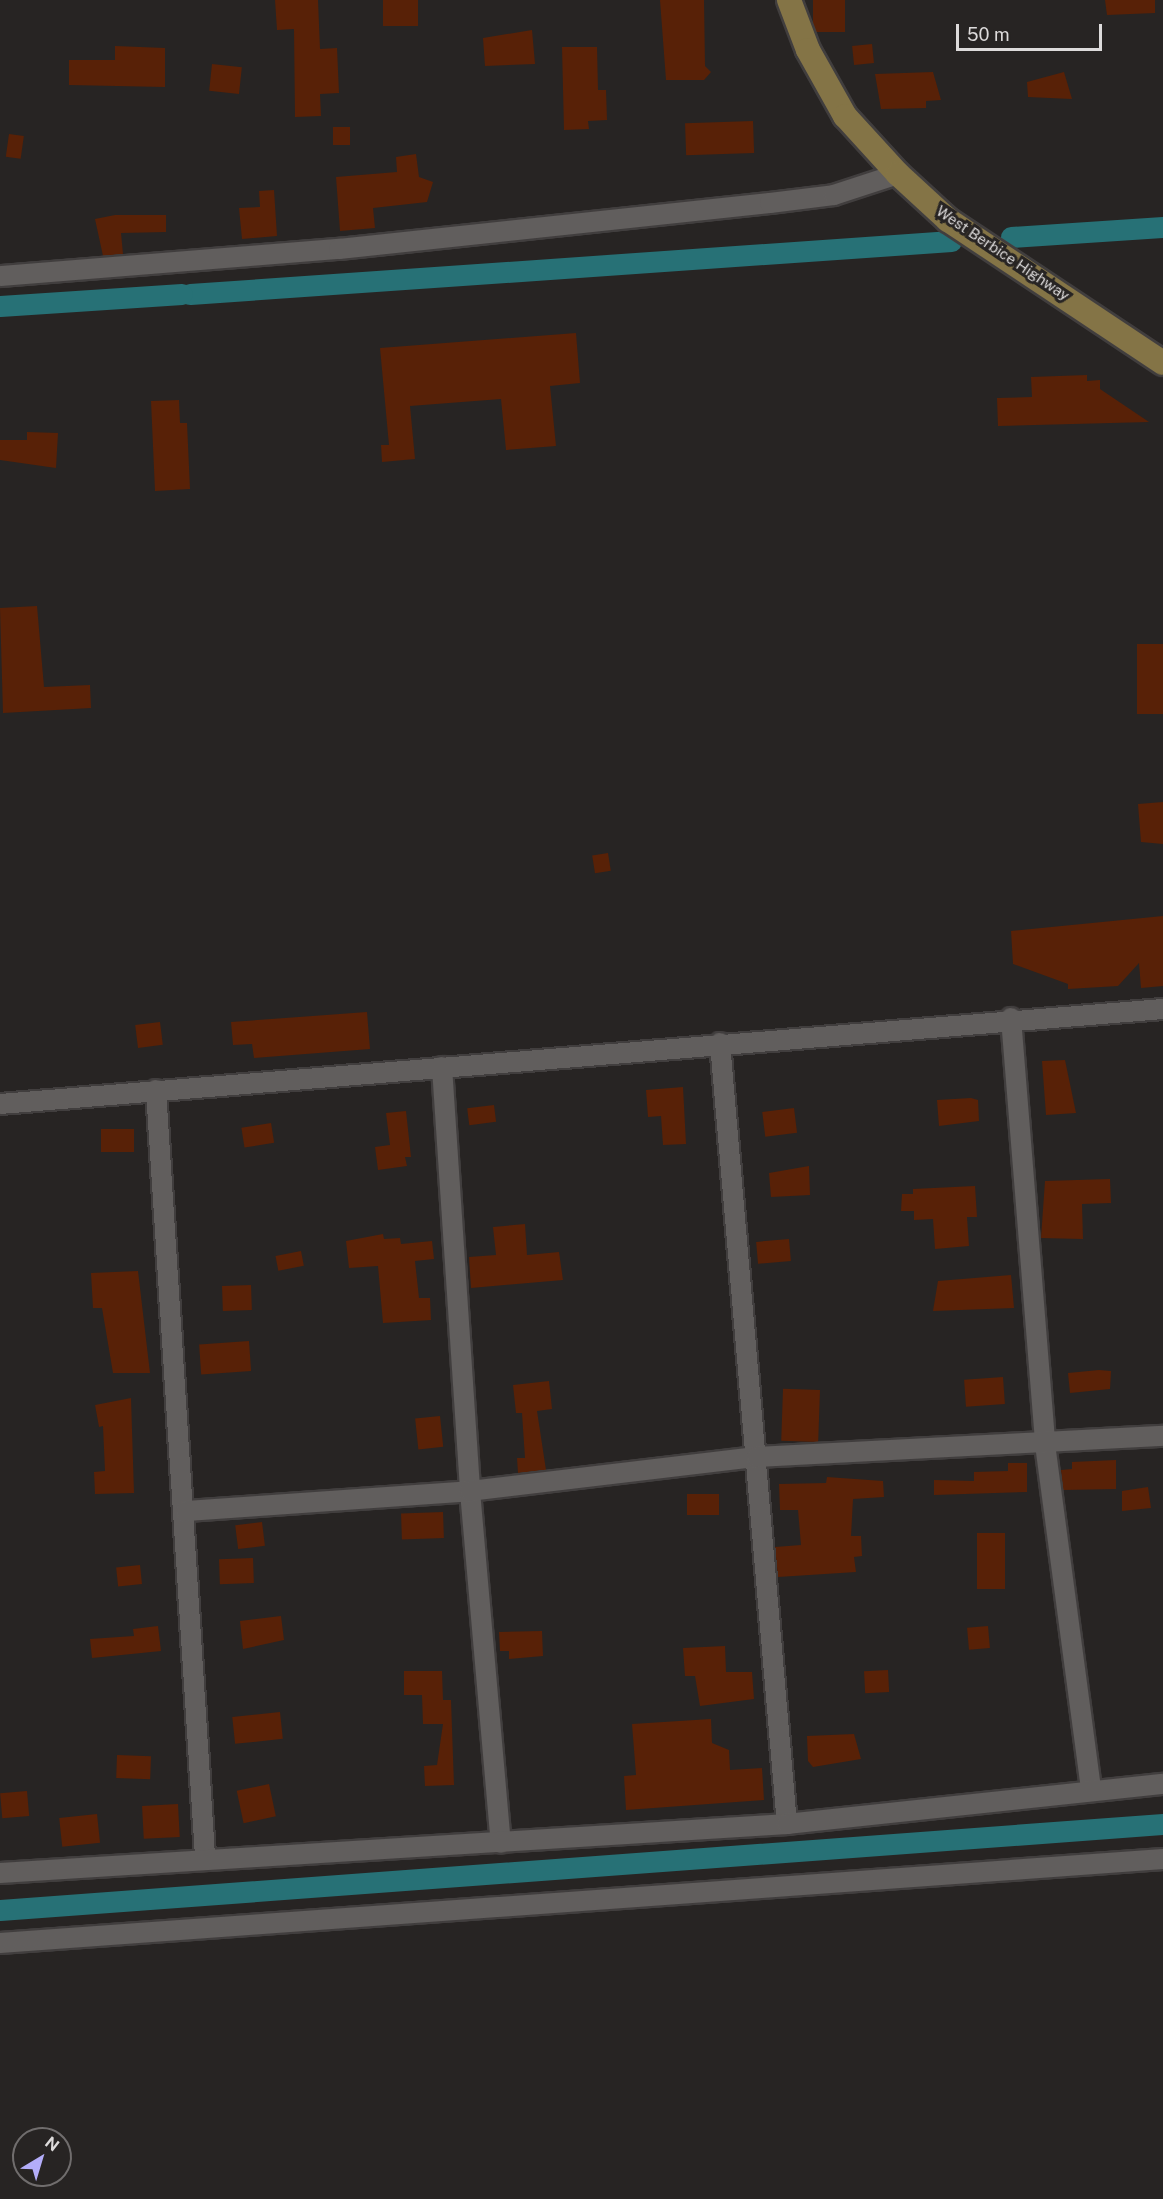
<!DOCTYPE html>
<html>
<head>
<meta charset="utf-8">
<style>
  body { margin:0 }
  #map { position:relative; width:1163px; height:2199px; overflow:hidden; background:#272423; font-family:"Public Sans",sans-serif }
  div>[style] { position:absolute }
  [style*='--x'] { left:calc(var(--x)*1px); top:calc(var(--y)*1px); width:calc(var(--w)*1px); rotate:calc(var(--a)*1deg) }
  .canal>* { height:21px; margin:-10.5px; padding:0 10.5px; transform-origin:10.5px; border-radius:10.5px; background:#277176 }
  .building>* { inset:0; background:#582107; transform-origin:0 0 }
  .roads { filter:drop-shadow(2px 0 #413e3e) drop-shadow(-2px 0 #413e3e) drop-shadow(0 2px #413e3e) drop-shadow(0 -2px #413e3e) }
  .minor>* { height:20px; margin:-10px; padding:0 10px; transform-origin:10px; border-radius:10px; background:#615e5d }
  .major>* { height:24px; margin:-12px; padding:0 12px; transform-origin:12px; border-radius:12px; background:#847446 }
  span { translate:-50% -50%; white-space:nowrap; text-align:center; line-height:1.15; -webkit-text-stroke:6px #272423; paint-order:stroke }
  .street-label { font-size:15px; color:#dddbdb }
  .north { position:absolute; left:12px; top:2127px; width:60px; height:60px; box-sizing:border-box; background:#272423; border:2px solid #706d6d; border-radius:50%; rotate:38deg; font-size:16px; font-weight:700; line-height:24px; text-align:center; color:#dddbdb }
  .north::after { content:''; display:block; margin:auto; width:21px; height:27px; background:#b3adf9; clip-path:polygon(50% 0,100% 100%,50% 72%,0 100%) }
  .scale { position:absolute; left:956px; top:24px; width:146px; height:27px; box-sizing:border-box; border:3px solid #dddbdb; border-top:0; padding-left:8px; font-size:18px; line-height:21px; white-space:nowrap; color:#dddbdb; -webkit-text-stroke:4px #272423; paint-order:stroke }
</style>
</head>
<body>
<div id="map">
  <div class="canal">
    <div style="--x:1011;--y:237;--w:152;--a:-3.8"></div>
    <div style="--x:190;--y:294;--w:763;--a:-3.98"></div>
    <div style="--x:0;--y:306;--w:182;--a:-3.8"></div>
    <div style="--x:0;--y:1910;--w:1166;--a:-4.23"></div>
  </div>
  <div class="building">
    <div style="clip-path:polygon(275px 0,318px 0,320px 49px,337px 48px,339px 93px,320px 94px,321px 116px,295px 117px,294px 29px,277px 30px)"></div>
    <div style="left:383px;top:0;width:35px;height:26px"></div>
    <div style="clip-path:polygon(660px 0,704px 0,705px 66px,711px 72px,704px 80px,666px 80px)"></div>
    <div style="left:813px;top:0;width:32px;height:32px"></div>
    <div style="clip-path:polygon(1105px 0,1155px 0,1155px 13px,1107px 15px)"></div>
    <div style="clip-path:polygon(532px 30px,535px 64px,485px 66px,483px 38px)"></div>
    <div style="left:872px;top:44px;width:19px;height:20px;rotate:84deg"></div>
    <div style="clip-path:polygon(115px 46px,165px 48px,165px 87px,69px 85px,69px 60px,115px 60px)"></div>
    <div style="clip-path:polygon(562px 47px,597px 47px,598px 90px,606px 90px,607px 120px,588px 121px,589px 129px,564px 130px)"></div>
    <div style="left:212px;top:64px;width:30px;height:27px;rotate:6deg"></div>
    <div style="clip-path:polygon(933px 72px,941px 100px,926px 101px,926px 108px,881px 109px,875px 74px)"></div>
    <div style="clip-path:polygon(1064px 72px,1072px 99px,1028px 97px,1027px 82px)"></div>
    <div style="left:753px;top:121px;width:32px;height:68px;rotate:88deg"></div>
    <div style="left:350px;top:127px;width:18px;height:17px;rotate:90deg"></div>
    <div style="left:9px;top:134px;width:15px;height:23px;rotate:8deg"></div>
    <div style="clip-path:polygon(416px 154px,419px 177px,433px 182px,427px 202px,373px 208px,375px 228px,340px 231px,336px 177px,397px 172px,396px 157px)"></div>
    <div style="clip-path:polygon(274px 190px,277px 236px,242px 239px,239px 208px,260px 207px,259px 191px)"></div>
    <div style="clip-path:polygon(115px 215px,166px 215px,166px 232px,121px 233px,123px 254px,103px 256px,95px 219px)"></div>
    <div style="clip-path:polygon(576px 333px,580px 383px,550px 386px,556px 446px,506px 450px,501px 399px,410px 406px,415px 459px,382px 462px,381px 445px,389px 445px,380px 348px)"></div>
    <div style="clip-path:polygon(1087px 375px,1087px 381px,1100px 380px,1100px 389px,1149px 422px,998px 426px,997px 398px,1032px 397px,1031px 377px)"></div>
    <div style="clip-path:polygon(179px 400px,180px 423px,187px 423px,190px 489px,155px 491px,151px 401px)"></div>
    <div style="clip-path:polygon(27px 432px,58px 433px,56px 468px,0 460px,0 440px,27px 440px)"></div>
    <div style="clip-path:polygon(37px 606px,44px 687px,90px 685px,91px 708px,3px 713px,0 608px)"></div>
    <div style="left:1137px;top:644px;width:26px;height:70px"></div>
    <div style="clip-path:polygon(1163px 802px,1163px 844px,1141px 842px,1138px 804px)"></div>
    <div style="left:608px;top:853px;width:18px;height:16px;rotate:81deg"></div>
    <div style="clip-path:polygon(1163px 916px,1163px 986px,1141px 988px,1139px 963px,1118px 986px,1068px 989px,1068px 984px,1013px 964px,1011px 931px)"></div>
    <div style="clip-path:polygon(367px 1012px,370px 1049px,254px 1058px,252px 1044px,233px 1045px,231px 1022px)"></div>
    <div style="left:160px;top:1022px;width:23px;height:25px;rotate:83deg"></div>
    <div style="clip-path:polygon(1065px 1060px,1076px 1113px,1046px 1115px,1042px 1061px)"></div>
    <div style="clip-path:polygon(683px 1087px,686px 1144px,663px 1145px,661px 1116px,648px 1117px,646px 1090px)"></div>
    <div style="clip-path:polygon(971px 1098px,978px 1100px,979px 1121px,939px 1126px,937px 1100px)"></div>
    <div style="left:494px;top:1105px;width:17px;height:27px;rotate:83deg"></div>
    <div style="left:794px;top:1108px;width:25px;height:32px;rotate:83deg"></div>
    <div style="clip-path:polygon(406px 1111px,411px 1157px,405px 1157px,407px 1166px,378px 1170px,375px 1147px,390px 1145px,386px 1113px)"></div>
    <div style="left:271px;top:1123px;width:20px;height:30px;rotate:81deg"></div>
    <div style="left:101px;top:1129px;width:33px;height:23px"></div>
    <div style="clip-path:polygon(809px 1166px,810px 1195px,771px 1197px,769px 1173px)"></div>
    <div style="clip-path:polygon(1110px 1179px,1111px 1203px,1082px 1204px,1083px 1239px,1041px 1238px,1045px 1181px)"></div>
    <div style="clip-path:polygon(975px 1186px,977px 1217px,967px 1217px,969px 1246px,935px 1249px,933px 1219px,914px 1220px,914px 1211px,901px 1211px,902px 1194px,913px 1194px,913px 1189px)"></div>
    <div style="clip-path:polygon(525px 1224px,527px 1255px,559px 1252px,563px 1280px,471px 1288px,469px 1257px,496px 1255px,493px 1227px)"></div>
    <div style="clip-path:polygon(383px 1234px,384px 1239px,400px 1238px,401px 1244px,432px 1241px,434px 1259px,415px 1261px,419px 1298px,430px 1298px,431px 1320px,383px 1323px,378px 1266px,349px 1268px,346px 1241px)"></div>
    <div style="left:789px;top:1239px;width:22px;height:33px;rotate:85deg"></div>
    <div style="left:301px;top:1251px;width:15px;height:26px;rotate:79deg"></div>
    <div style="clip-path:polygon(138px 1271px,150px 1373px,113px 1373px,102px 1308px,93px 1308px,91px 1273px)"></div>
    <div style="clip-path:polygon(1011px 1275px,1014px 1308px,933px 1311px,938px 1281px)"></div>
    <div style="left:251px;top:1285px;width:25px;height:29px;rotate:88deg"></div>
    <div style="left:249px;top:1341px;width:30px;height:50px;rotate:86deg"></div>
    <div style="clip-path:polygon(1099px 1370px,1111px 1371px,1110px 1389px,1070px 1393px,1068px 1373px)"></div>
    <div style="left:1003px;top:1377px;width:27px;height:39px;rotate:86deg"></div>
    <div style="clip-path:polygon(549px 1381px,552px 1409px,537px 1411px,546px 1470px,518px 1473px,517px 1458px,525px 1458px,522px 1413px,516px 1413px,513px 1385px)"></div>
    <div style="left:820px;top:1390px;width:52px;height:37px;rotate:92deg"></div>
    <div style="clip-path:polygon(131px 1398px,134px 1493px,95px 1494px,94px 1472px,105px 1471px,103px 1426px,99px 1427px,95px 1405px)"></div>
    <div style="left:440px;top:1416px;width:31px;height:25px;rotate:84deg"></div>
    <div style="clip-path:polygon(1116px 1460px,1116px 1489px,1063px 1490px,1061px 1470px,1072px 1469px,1072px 1462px)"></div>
    <div style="clip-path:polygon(1008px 1463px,1027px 1463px,1027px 1492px,934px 1495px,934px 1480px,974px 1481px,974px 1472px,1008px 1471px)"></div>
    <div style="clip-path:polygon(827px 1477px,883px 1481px,884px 1497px,853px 1499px,851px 1536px,861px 1536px,862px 1556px,854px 1557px,856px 1572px,778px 1577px,775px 1547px,801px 1545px,798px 1510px,780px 1510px,779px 1484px,826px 1483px)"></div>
    <div style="clip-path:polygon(1148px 1487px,1151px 1508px,1122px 1511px,1122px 1491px)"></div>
    <div style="left:687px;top:1494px;width:32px;height:21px"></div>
    <div style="left:443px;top:1512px;width:26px;height:42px;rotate:88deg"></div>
    <div style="left:262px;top:1522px;width:24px;height:27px;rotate:83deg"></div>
    <div style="left:1005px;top:1533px;width:56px;height:28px;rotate:90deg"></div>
    <div style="left:253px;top:1558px;width:25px;height:34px;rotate:88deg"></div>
    <div style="left:140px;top:1565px;width:19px;height:24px;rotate:84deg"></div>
    <div style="clip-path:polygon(281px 1616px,284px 1640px,243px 1649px,240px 1621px)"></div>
    <div style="clip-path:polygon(158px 1626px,161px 1651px,92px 1658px,90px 1639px,134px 1636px,133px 1629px)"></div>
    <div style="left:988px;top:1626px;width:22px;height:21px;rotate:85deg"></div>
    <div style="clip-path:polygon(542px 1631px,543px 1656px,509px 1659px,509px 1651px,500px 1651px,499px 1632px)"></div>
    <div style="clip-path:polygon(725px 1646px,726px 1672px,752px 1672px,754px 1699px,700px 1706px,695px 1676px,685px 1676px,683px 1648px)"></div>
    <div style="left:888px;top:1670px;width:22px;height:24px;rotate:87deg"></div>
    <div style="clip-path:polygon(404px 1671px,442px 1671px,443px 1700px,451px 1700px,454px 1785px,425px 1786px,424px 1766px,437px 1765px,443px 1724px,423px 1724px,422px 1695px,404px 1695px)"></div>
    <div style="left:280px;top:1712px;width:27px;height:48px;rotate:84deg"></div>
    <div style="clip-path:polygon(711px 1719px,712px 1743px,729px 1750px,730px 1770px,762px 1768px,764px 1800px,626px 1810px,624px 1776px,636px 1775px,632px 1724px)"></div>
    <div style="clip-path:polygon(854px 1734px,861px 1759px,813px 1767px,808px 1761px,807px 1736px)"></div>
    <div style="left:117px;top:1755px;width:34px;height:23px;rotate:2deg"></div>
    <div style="left:269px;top:1784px;width:33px;height:33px;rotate:78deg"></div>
    <div style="left:27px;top:1791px;width:25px;height:27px;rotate:85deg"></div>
    <div style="left:178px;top:1804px;width:33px;height:36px;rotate:87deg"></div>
    <div style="left:97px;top:1814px;width:29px;height:38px;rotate:84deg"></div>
  </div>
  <div class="roads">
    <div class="minor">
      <div style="--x:0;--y:276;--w:340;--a:-4.6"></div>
      <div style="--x:339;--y:249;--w:433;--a:-6.1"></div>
      <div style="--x:770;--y:203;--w:64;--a:-7.1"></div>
      <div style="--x:834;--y:195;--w:67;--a:-18.2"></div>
      <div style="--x:1011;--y:1018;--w:427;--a:85.4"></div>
      <div style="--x:1045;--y:1444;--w:350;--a:82.4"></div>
      <div style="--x:720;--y:1043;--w:784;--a:85.1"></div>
      <div style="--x:442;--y:1067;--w:425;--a:86.2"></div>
      <div style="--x:470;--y:1491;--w:353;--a:85"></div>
      <div style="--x:156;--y:1090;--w:768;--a:86.34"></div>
      <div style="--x:0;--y:1104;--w:1167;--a:-4.67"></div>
      <div style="--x:186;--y:1511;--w:285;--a:-4"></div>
      <div style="--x:470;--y:1491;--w:289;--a:-6.8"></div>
      <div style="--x:757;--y:1457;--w:407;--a:-3"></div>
      <div style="--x:0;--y:1873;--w:789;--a:-3.56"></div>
      <div style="--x:787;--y:1824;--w:378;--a:-6.1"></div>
      <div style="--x:0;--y:1943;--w:1166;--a:-4.13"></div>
    </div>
    <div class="major">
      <div style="--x:789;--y:0;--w:53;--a:69.2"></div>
      <div style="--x:808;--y:50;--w:76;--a:60.7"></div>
      <div style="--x:845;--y:116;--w:79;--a:47.6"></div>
      <div style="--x:898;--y:174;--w:68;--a:42.6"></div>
      <div style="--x:948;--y:220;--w:258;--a:33.6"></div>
    </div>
  </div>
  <div class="street-label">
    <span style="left:1003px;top:253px;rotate:34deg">West Berbice Highway</span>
  </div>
  <div class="north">N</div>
  <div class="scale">50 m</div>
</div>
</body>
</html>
